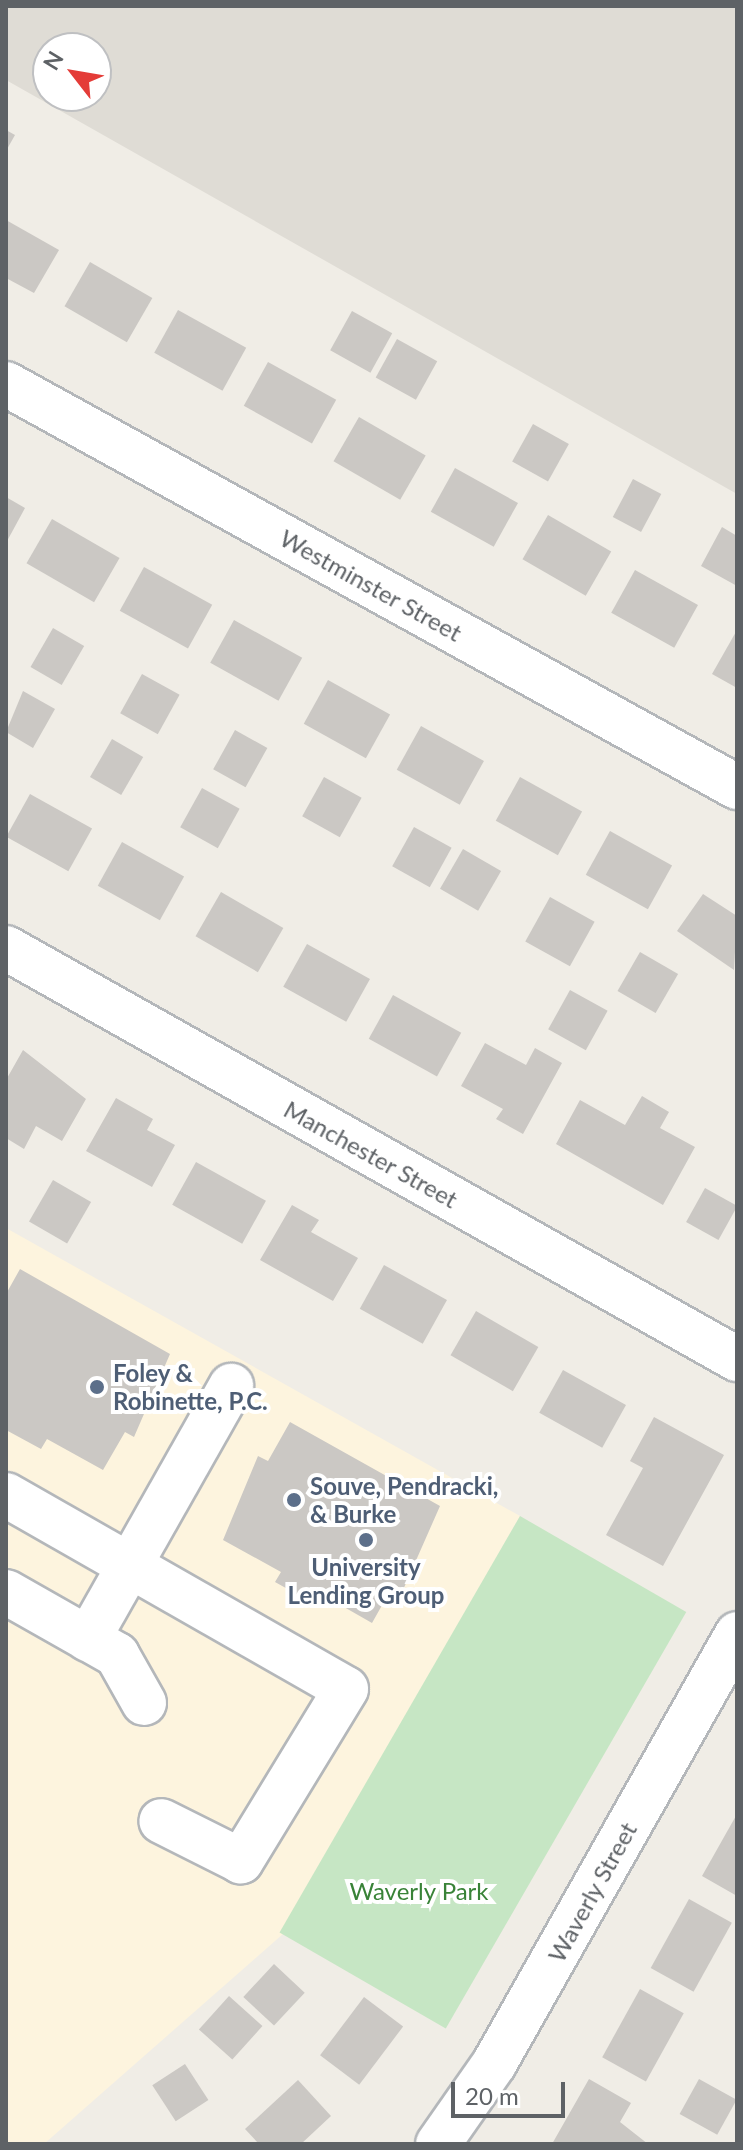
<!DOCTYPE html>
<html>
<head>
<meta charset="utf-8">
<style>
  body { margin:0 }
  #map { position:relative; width:743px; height:2150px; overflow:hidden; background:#f0ede6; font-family:Lato,sans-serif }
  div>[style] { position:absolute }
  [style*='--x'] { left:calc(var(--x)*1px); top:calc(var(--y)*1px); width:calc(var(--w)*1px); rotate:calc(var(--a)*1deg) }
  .commercial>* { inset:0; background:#fdf4de }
  .education>* { inset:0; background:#dfdcd5 }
  .green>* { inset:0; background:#c6e6c4; transform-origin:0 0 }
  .building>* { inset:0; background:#cbc8c4; transform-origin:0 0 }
  .roads { filter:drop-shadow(2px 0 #b4b7ba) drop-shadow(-2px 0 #b4b7ba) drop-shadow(0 2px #b4b7ba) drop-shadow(0 -2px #b4b7ba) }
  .minor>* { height:44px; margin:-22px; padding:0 22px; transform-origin:22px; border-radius:22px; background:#fff }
  .dots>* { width:22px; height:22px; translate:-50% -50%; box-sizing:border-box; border:4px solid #fff; border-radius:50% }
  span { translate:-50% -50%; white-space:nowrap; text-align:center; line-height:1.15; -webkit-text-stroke:8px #fff; paint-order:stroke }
  .street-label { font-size:24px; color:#5e6266 }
  .service-label { font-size:24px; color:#4e5e75; font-weight:700 }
  .left { translate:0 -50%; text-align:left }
  .park-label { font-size:24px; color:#398338 }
  .frame { position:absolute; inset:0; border:8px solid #5e6266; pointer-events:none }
  .north { position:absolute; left:32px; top:32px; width:80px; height:80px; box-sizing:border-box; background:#fff; border:2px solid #bfc0c2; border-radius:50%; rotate:301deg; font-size:22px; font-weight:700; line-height:32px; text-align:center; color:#5e6266 }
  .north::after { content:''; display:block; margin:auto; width:28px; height:36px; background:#e43c38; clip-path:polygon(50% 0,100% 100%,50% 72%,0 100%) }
  .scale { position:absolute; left:451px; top:2082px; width:114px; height:36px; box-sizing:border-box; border:4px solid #5e6266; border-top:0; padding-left:10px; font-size:24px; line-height:28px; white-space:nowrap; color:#5e6266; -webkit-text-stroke:6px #fff; paint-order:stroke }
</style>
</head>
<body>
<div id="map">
  <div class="commercial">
    <div style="clip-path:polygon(6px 1228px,520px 1516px,283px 1934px,44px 2144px,6px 2144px)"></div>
  </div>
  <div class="education">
    <div style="clip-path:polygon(evenodd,6px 6px,737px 6px,737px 494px,6px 80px,6px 6px,48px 48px,96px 48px,96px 96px,48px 96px,48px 48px)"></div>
  </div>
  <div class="green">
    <div style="left:520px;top:1516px;width:192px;height:481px;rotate:30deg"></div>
  </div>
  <div class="building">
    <div style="clip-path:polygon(6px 130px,15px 135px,6px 151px)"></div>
    <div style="clip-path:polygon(6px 220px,59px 250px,34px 293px,6px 278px)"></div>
    <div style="left:90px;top:262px;width:72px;height:51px;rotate:30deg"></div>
    <div style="left:178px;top:310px;width:78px;height:49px;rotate:29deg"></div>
    <div style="left:352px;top:311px;width:46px;height:45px;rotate:29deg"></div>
    <div style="left:397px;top:339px;width:46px;height:44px;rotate:29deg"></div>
    <div style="left:268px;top:362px;width:78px;height:50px;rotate:29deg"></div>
    <div style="left:359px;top:417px;width:77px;height:51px;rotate:30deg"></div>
    <div style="left:533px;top:424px;width:41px;height:43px;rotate:29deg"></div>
    <div style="left:455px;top:468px;width:72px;height:50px;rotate:29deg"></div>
    <div style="left:633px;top:479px;width:32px;height:43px;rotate:28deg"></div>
    <div style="clip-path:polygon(6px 497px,25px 508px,6px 543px)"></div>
    <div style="left:548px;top:515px;width:73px;height:51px;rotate:30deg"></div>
    <div style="left:52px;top:519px;width:78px;height:51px;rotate:30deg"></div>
    <div style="clip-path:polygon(722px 527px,737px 536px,737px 586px,701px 566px)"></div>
    <div style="left:144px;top:567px;width:78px;height:50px;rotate:29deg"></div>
    <div style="left:635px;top:570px;width:72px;height:49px;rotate:29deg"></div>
    <div style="left:234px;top:620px;width:78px;height:49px;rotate:29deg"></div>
    <div style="left:53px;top:628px;width:36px;height:45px;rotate:30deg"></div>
    <div style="clip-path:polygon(737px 630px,737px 688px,712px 674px)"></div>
    <div style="left:142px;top:674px;width:43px;height:45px;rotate:29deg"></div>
    <div style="left:328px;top:680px;width:71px;height:50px;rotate:29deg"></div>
    <div style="clip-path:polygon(23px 691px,55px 709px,33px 748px,6px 732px)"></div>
    <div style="left:421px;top:726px;width:72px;height:50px;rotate:29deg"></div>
    <div style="left:235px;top:730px;width:37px;height:45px;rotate:29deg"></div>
    <div style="left:112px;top:739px;width:36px;height:44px;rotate:30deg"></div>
    <div style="left:324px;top:777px;width:43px;height:45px;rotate:29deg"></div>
    <div style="left:520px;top:777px;width:71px;height:50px;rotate:29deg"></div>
    <div style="left:202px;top:788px;width:43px;height:45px;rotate:29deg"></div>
    <div style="left:30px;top:794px;width:71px;height:49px;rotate:29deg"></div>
    <div style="left:414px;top:827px;width:43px;height:45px;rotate:29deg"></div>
    <div style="left:610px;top:831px;width:71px;height:50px;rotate:29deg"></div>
    <div style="left:122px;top:842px;width:71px;height:50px;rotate:29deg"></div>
    <div style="left:463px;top:849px;width:44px;height:46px;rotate:30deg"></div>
    <div style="left:221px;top:892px;width:72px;height:51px;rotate:30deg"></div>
    <div style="clip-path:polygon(703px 894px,737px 916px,734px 970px,677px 931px)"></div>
    <div style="left:550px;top:897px;width:51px;height:51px;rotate:29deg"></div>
    <div style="left:307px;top:944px;width:72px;height:49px;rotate:29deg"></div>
    <div style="left:640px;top:952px;width:44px;height:45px;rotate:30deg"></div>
    <div style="left:570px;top:990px;width:43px;height:45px;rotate:29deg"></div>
    <div style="left:393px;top:995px;width:78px;height:50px;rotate:29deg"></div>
    <div style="clip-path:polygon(485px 1043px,526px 1065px,535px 1048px,562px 1063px,523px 1134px,496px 1119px,503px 1109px,461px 1086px)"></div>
    <div style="clip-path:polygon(23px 1050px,86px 1099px,62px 1141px,36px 1126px,24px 1149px,6px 1138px,6px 1080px)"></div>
    <div style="clip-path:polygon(642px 1096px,669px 1112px,660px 1128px,695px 1147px,663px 1205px,556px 1144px,580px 1100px,625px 1125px)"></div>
    <div style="clip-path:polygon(116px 1098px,153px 1119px,147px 1130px,175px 1145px,152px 1187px,86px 1151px)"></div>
    <div style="left:196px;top:1162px;width:80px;height:49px;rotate:29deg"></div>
    <div style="left:53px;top:1180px;width:44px;height:48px;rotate:30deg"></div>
    <div style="left:705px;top:1188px;width:37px;height:39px;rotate:29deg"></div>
    <div style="clip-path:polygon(292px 1205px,319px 1220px,311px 1232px,358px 1258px,333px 1301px,260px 1260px)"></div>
    <div style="left:384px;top:1265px;width:72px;height:50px;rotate:29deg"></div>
    <div style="clip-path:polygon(20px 1269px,170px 1354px,134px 1437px,125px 1432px,103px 1470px,47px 1439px,41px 1449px,6px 1430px,6px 1294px)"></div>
    <div style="left:476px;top:1311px;width:72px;height:51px;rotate:30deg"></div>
    <div style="left:563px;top:1370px;width:72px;height:49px;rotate:29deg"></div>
    <div style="clip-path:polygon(654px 1417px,724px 1455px,663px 1566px,606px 1535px,643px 1468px,630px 1461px)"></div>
    <div style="clip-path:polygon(290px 1422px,440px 1506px,403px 1590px,394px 1584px,372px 1623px,316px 1591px,311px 1602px,275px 1582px,281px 1572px,223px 1540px,258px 1456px,268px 1461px)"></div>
    <div style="clip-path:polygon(737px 1814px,737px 1896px,702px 1876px)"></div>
    <div style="left:689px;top:1899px;width:49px;height:79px;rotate:29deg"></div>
    <div style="left:274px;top:1964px;width:42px;height:45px;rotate:43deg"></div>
    <div style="left:640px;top:1989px;width:50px;height:78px;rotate:29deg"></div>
    <div style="left:229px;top:1996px;width:45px;height:45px;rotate:42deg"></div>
    <div style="left:364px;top:1997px;width:49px;height:73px;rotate:37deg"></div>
    <div style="left:185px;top:2064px;width:43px;height:39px;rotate:57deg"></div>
    <div style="clip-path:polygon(589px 2079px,631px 2103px,620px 2122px,648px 2144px,552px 2144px)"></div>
    <div style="left:699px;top:2079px;width:43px;height:40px;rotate:29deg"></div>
    <div style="clip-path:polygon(298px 2080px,331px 2116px,301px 2144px,259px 2144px,245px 2129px)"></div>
  </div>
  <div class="roads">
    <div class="minor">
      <div style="--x:6;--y:384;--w:835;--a:28.87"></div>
      <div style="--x:6;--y:948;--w:839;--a:29.35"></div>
      <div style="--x:6;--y:1495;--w:391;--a:29.7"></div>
      <div style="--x:346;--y:1689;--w:202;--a:121.4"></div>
      <div style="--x:241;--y:1861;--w:89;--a:-153.4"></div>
      <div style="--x:6;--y:1592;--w:128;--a:29.6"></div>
      <div style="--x:117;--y:1655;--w:55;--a:60.6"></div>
      <div style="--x:88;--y:1639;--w:291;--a:-60.5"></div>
      <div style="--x:438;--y:2144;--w:98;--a:-55"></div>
      <div style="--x:494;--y:2064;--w:494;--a:-60.5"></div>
    </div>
  </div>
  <div class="dots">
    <div style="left:97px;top:1387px;background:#5c6f8a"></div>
    <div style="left:294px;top:1500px;background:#5c6f8a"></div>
    <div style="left:366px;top:1540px;background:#5c6f8a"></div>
  </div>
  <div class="street-label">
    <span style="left:371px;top:585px;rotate:29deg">Westminster Street</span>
    <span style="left:371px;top:1154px;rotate:29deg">Manchester Street</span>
    <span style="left:592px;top:1892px;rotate:-61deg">Waverly Street</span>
  </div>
  <div class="service-label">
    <span class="left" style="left:113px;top:1387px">Foley &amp;<br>Robinette, P.C.</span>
    <span class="left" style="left:310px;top:1500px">Souve, Pendracki,<br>&amp; Burke</span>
    <span style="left:366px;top:1581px">University<br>Lending Group</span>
  </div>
  <div class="park-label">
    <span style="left:419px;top:1891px">Waverly Park</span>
  </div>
  <div class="frame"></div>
  <div class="north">N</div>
  <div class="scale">20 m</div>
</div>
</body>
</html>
